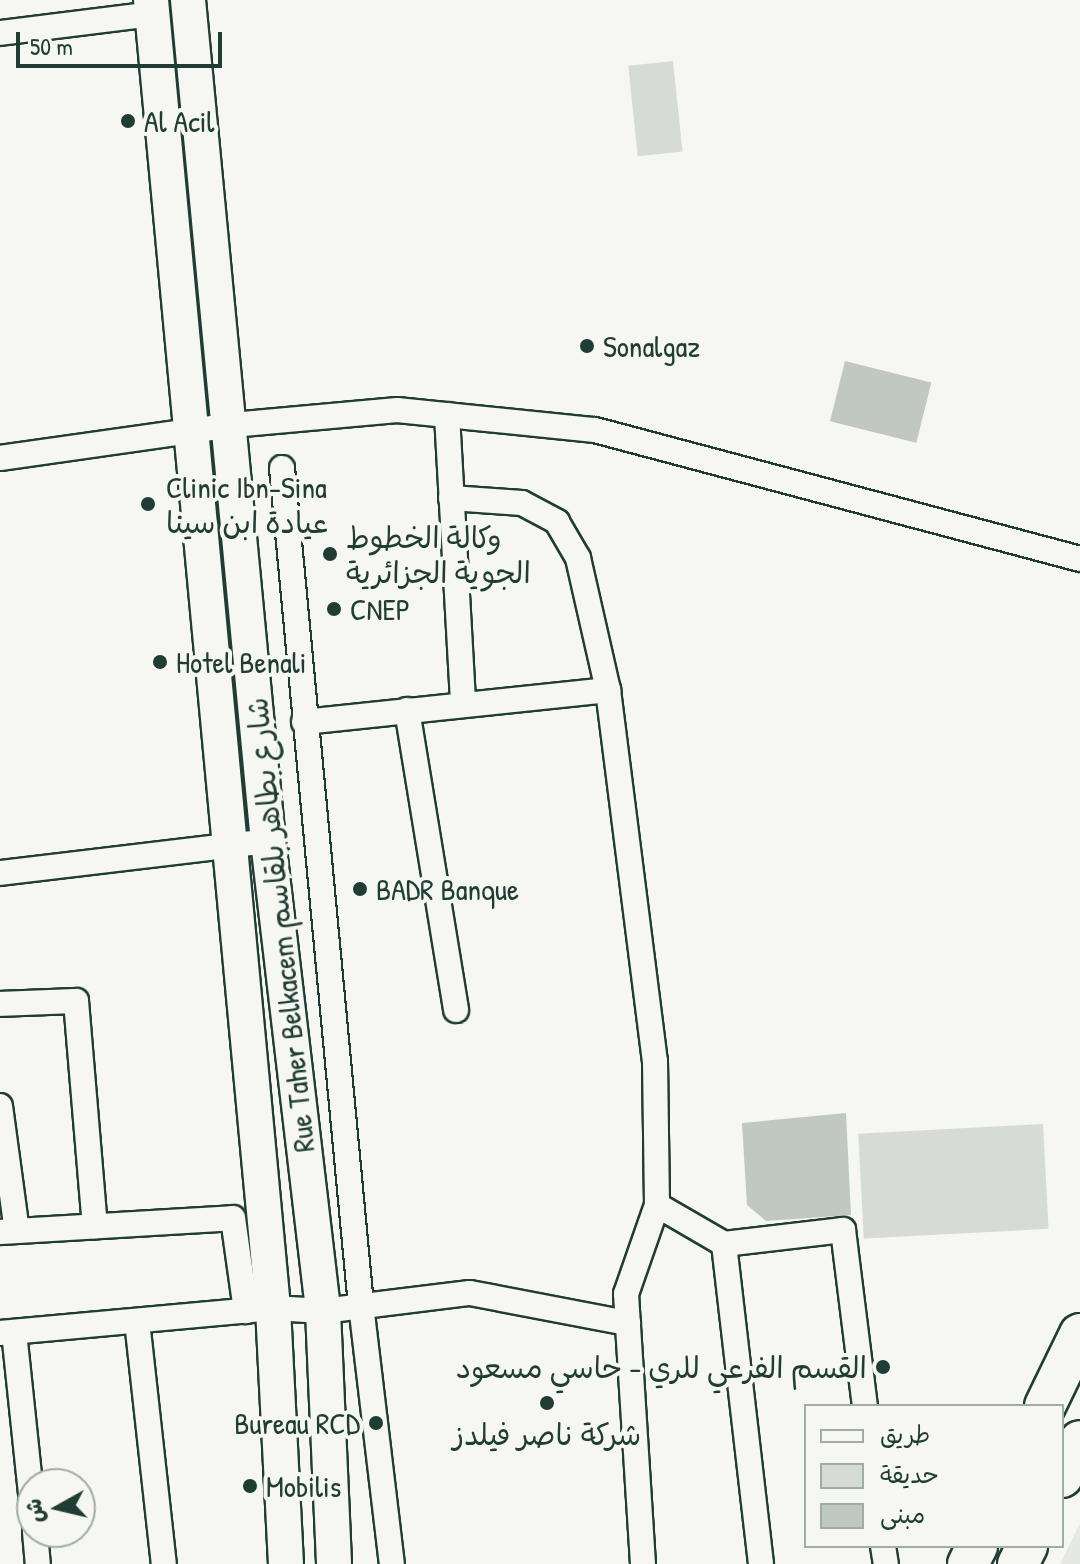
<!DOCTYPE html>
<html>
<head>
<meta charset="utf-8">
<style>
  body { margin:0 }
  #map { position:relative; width:1080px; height:1564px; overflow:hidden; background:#f6f6f2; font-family:"Patrick Hand","Playpen Sans Arabic",sans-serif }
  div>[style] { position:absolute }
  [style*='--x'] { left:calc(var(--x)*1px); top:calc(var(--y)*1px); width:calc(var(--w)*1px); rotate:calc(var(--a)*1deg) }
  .built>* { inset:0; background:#e6e8e4 }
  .green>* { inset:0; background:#d6dbd6; transform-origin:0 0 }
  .building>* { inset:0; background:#c1c8c3; transform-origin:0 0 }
  .roads { filter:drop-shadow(2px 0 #1f3d34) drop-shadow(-2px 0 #1f3d34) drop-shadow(0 2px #1f3d34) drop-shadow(0 -2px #1f3d34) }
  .minor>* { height:24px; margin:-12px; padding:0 12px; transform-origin:12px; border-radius:12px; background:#f6f6f2 }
  .secondary>* { height:34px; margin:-17px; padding:0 17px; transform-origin:17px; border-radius:17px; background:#f6f6f2 }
  .trunk>* { height:40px; margin:-20px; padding:0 20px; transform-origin:20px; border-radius:20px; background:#f6f6f2 }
  .dots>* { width:22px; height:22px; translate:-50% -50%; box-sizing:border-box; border:4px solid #f6f6f2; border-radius:50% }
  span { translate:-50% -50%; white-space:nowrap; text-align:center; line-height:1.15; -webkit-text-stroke:8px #f6f6f2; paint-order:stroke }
  .poi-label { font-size:30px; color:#1f3d34 }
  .left { translate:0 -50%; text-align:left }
  .right { translate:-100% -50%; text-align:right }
  .street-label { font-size:30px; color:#1f3d34 }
  .legend { position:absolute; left:804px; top:1404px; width:260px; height:144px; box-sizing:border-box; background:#f6f6f2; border:2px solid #a0aca6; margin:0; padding:10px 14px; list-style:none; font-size:24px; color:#1f3d34 }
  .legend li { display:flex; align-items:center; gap:16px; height:40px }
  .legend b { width:40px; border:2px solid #a0aca6 }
  .north { position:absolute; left:16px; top:1468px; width:80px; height:80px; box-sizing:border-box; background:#f6f6f2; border:2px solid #a0aca6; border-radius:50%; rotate:262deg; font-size:22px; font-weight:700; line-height:32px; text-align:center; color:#1f3d34 }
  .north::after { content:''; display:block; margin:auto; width:28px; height:36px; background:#1f3d34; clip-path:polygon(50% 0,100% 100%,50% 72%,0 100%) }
  .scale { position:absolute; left:16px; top:32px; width:206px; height:36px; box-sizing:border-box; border:4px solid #1f3d34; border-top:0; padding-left:10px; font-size:24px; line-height:28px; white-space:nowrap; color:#1f3d34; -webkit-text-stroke:6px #f6f6f2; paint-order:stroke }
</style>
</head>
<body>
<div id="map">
  <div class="built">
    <div style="clip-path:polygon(1080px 1523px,1080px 1564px,1060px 1564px)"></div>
  </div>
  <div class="green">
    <div style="left:673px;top:61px;width:91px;height:45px;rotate:84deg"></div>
    <div style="left:1043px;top:1124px;width:105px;height:185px;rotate:87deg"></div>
  </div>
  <div class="building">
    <div style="left:845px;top:361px;width:89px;height:62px;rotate:14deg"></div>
    <div style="clip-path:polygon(846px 1113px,851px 1215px,766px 1221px,747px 1205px,742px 1123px)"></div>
  </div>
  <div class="roads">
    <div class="minor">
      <div style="--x:0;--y:33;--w:153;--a:-7.1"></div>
      <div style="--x:447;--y:415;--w:289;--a:86.8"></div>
      <div style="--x:0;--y:458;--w:234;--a:-8.1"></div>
      <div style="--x:232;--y:425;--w:166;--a:-5.2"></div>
      <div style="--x:397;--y:410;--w:199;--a:5.8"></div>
      <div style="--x:595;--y:430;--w:502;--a:14.89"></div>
      <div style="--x:282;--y:468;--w:841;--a:84.61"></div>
      <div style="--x:361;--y:1305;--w:261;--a:83.2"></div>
      <div style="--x:451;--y:498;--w:71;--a:4"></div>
      <div style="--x:522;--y:503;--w:40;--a:28"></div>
      <div style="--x:557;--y:522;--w:42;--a:59.7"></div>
      <div style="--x:578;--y:558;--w:135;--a:77.2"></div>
      <div style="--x:608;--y:690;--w:374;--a:82.8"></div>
      <div style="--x:655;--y:1061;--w:144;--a:89.2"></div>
      <div style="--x:657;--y:1205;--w:94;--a:109.2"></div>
      <div style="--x:626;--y:1294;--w:271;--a:86.4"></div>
      <div style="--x:407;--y:710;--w:304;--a:80.7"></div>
      <div style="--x:304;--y:722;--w:306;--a:-6"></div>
      <div style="--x:0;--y:873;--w:270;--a:-6.8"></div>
      <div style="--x:0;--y:1004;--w:76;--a:-2.3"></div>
      <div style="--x:76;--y:1001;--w:226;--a:85.2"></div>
      <div style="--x:0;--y:1106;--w:126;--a:82.3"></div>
      <div style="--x:657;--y:1205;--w:78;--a:30.2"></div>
      <div style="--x:724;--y:1244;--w:120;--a:-6.7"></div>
      <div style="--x:843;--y:1230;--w:177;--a:82.9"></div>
      <div style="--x:0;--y:1232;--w:233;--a:-3.4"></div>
      <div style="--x:233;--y:1218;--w:94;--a:82"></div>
      <div style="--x:724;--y:1244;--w:322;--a:83.4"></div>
      <div style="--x:137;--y:1321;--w:244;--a:83.7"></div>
      <div style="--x:14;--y:1332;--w:172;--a:84"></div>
      <div style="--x:0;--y:1333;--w:274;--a:-5.2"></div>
      <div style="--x:273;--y:1308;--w:50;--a:3.4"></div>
      <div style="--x:323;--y:1311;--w:148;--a:-7"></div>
      <div style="--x:470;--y:1293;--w:161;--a:10.8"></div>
      <div style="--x:35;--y:1532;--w:32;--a:85"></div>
      <div style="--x:883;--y:1546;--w:18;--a:81"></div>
    </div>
    <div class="secondary">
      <div style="--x:151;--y:0;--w:1314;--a:84.67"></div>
      <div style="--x:273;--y:1308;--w:256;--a:87.1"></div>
      <div style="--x:188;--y:0;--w:845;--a:84.57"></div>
      <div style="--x:268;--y:841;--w:473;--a:83.3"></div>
      <div style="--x:323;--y:1311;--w:253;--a:87.5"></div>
    </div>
    <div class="trunk">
      <div style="--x:1045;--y:1406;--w:80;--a:-64.1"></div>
      <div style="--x:1062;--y:1477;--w:40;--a:-63.4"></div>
      <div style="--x:968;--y:1564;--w:20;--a:-63"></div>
      <div style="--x:1018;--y:1564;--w:20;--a:-63"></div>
    </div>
  </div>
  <div class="dots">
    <div style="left:128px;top:121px;background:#1f3d34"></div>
    <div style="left:587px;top:346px;background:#1f3d34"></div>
    <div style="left:148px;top:504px;background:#1f3d34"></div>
    <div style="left:330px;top:554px;background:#1f3d34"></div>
    <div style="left:334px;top:609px;background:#1f3d34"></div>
    <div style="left:160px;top:662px;background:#1f3d34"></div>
    <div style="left:360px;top:889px;background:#1f3d34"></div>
    <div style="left:883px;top:1367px;background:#1f3d34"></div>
    <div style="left:547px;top:1403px;background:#1f3d34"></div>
    <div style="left:376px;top:1423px;background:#1f3d34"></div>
    <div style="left:250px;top:1486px;background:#1f3d34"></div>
  </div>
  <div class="poi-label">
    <span class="left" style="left:144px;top:121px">Al Acil</span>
    <span class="left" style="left:603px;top:346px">Sonalgaz</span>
    <span class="left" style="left:166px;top:504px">Clinic Ibn-Sina<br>عيادة ابن سينا</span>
    <span class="left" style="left:346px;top:554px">وكالة الخطوط<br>الجوية الجزائرية</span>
    <span class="left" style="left:350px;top:609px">CNEP</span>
    <span class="left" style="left:176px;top:662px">Hotel Benali</span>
    <span class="left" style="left:376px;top:889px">BADR Banque</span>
    <span class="right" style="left:867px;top:1367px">القسم الفرعي للري - حاسي مسعود</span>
    <span class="right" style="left:360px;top:1423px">Bureau RCD</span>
    <span style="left:547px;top:1434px">شركة ناصر فيلدز</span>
    <span class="left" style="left:266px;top:1486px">Mobilis</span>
  </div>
  <div class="street-label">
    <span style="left:280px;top:925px;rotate:-96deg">Rue Taher Belkacem شارع بطاهر بلقاسم</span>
  </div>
  <ul class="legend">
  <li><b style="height:10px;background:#f6f6f2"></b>طريق</li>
  <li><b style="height:22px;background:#d6dbd6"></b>حديقة</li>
  <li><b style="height:22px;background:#c1c8c3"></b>مبنى</li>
  </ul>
  <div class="north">ش</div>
  <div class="scale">50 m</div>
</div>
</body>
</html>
